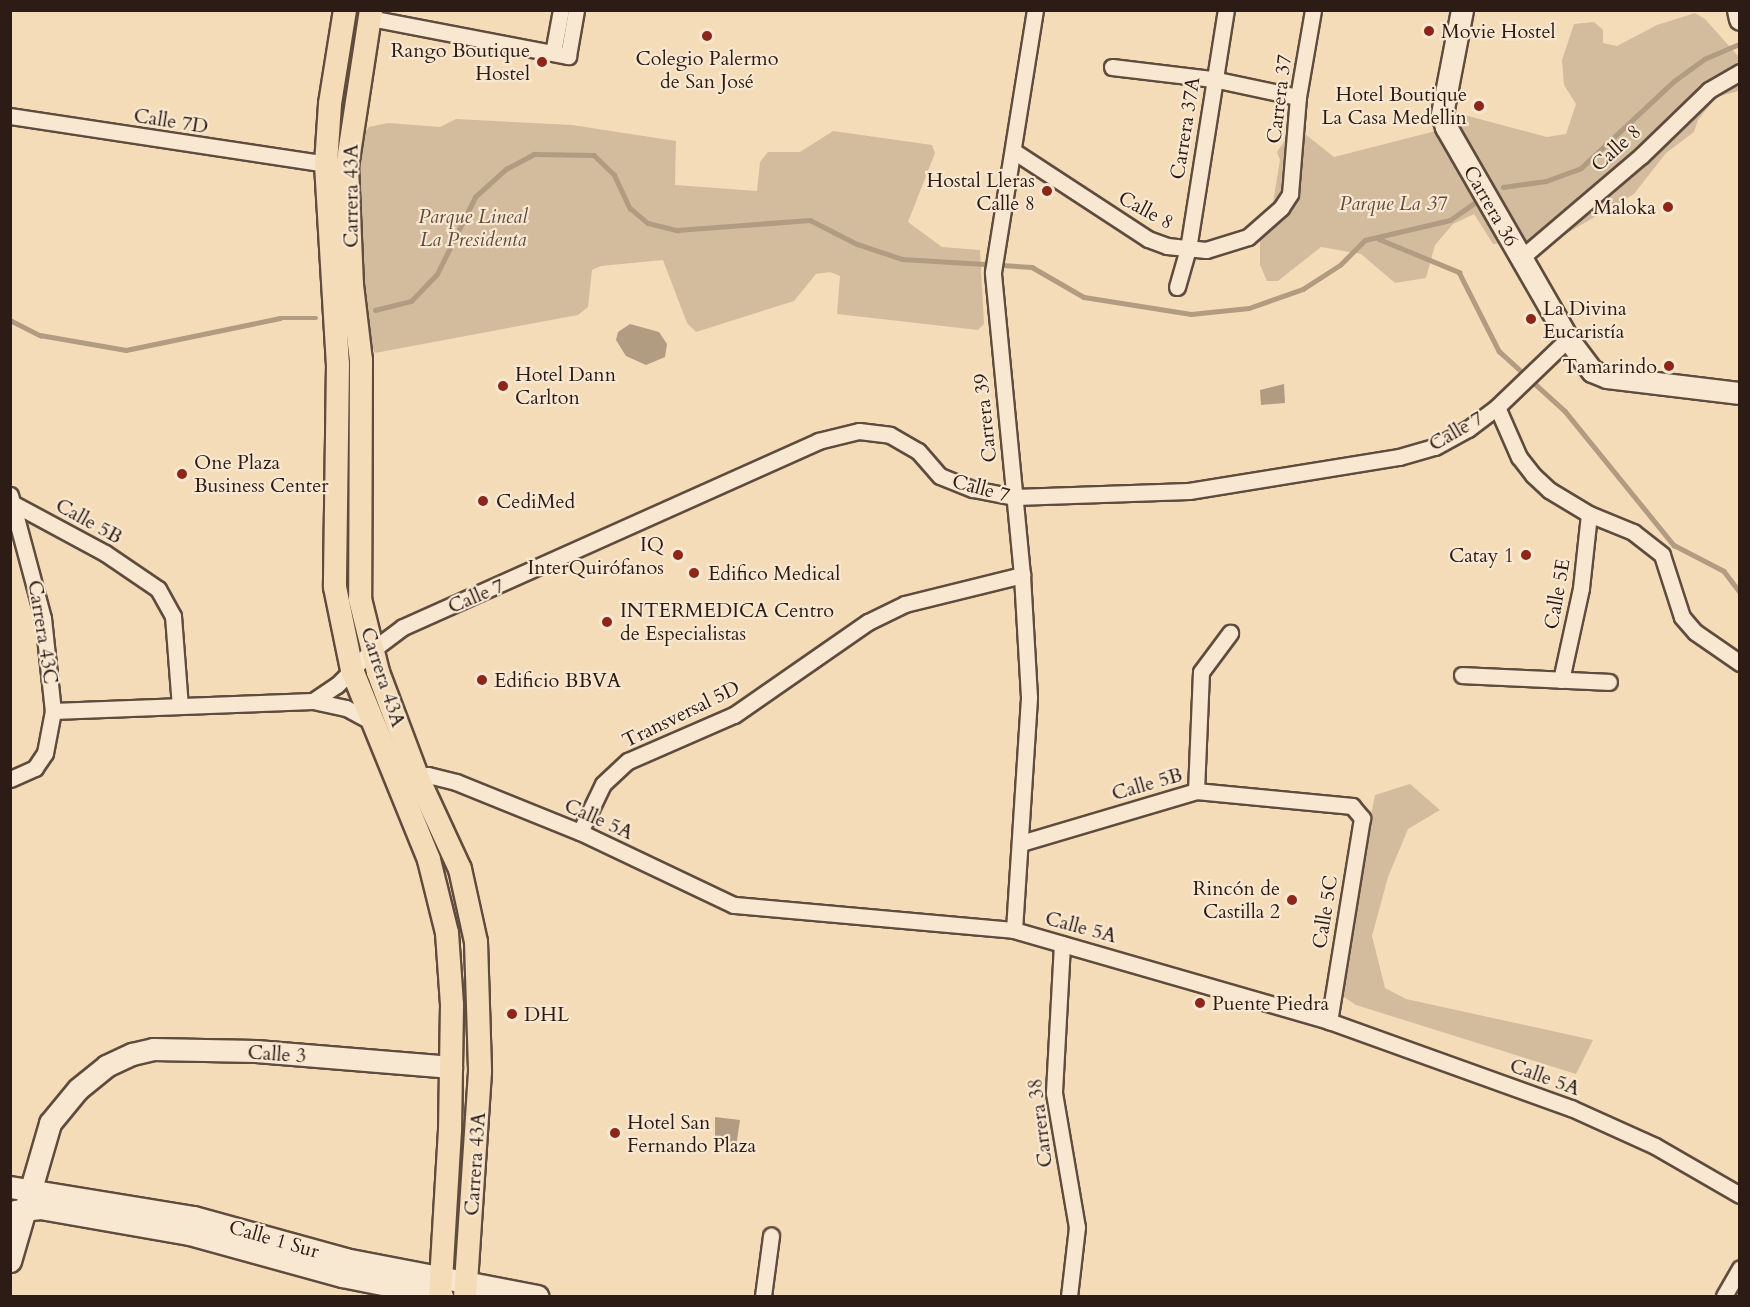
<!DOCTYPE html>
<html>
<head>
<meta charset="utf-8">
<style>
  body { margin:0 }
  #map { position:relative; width:1750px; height:1307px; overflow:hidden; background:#f5dcb9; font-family:Cardo,serif }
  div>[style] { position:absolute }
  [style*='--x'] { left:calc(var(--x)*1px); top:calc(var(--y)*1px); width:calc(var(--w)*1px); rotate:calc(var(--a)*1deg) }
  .green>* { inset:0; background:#d3bb9d }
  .water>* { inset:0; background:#b19b81 }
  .stream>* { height:4.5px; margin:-2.25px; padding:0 2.25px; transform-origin:2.25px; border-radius:2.25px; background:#b19b81 }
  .roads { filter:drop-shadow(2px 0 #5f4c3e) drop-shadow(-2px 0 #5f4c3e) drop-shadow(0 2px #5f4c3e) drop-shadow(0 -2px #5f4c3e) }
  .street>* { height:15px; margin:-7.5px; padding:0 7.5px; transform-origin:7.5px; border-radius:7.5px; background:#f8e8d2 }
  .secondary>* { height:21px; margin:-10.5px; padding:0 10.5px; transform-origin:10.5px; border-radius:10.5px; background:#f8e8d2 }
  .primary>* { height:22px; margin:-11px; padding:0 11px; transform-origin:11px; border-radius:11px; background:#f5dcb9 }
  .dots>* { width:16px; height:16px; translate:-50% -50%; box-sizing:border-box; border:3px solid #f8e8d2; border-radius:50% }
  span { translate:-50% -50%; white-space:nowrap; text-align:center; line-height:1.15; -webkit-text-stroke:4.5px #f8e8d2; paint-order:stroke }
  .poi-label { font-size:20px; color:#2d1c15 }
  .left { translate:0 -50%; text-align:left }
  .right { translate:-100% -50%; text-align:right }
  .street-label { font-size:20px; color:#2d1c15 }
  .park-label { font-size:20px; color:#5f4c3e; font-style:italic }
  .frame { position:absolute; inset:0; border:12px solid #2d1c15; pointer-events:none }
</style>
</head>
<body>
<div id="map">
  <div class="green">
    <div style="clip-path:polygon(1695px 13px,1705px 19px,1738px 56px,1739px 91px,1716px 97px,1698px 120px,1694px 132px,1666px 153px,1634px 194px,1545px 246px,1529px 240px,1493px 244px,1474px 214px,1453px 224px,1435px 245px,1426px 278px,1395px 283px,1361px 254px,1321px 247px,1278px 281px,1267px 281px,1260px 265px,1260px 238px,1270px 221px,1280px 160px,1277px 152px,1288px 136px,1305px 134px,1334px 157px,1459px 125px,1461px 114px,1547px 137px,1566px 134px,1576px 104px,1564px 85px,1562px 60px,1574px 24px,1594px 22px,1603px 30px,1603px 43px,1617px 46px,1657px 25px)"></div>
    <div style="clip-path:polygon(456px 119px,572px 125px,676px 141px,675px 185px,757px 191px,760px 162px,768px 152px,800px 152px,833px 131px,932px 145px,935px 153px,908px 222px,942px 247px,980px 250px,984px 324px,978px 330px,837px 314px,840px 276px,830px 272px,816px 274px,794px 301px,696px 332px,687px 323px,663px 260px,601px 266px,592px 270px,588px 307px,578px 315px,375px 353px,367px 334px,364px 304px,357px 183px,360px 138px,369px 127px,388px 123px,440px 127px)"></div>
    <div style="clip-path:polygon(1410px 784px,1440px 810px,1408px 829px,1388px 877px,1372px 936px,1385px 988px,1406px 999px,1593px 1040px,1576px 1074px,1356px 1005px,1341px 995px,1343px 952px,1375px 795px)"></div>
  </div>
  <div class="water">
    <div style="clip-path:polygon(630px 324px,659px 332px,667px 344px,665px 357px,646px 365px,626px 356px,616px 340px,618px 332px)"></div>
    <div style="clip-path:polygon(1284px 384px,1285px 403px,1261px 405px,1260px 390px)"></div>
    <div style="clip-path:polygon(715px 1117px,740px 1120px,736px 1147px,715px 1146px)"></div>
  </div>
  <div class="stream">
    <div style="--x:1503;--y:187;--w:43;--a:-7.9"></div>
    <div style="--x:1546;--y:181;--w:37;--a:-20"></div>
    <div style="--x:1581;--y:168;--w:127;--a:-43.1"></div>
    <div style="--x:1674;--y:81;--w:37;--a:-36"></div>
    <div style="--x:1704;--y:59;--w:39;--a:-23"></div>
    <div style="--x:1379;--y:239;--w:87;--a:22.4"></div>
    <div style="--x:1459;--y:272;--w:89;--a:63.1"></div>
    <div style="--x:1499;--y:351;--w:89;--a:42.3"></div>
    <div style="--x:1565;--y:411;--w:173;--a:50.9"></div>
    <div style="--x:1674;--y:545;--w:56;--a:27.5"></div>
    <div style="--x:1724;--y:571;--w:26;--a:53"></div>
    <div style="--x:375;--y:310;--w:37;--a:-14"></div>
    <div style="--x:411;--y:301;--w:37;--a:-46"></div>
    <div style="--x:437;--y:274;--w:86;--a:-63.7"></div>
    <div style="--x:475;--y:197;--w:42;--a:-42.1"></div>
    <div style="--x:506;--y:169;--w:32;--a:-28"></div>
    <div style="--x:534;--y:154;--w:60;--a:1"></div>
    <div style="--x:594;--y:155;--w:28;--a:44"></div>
    <div style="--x:614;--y:174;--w:38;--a:65"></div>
    <div style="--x:630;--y:208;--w:23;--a:40"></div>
    <div style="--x:648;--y:223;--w:30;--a:14"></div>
    <div style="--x:677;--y:230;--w:133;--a:-4.3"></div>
    <div style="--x:810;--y:220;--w:53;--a:27.1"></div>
    <div style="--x:857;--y:244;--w:47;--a:18.4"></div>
    <div style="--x:902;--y:259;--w:130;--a:3.5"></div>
    <div style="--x:1032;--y:267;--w:60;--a:30"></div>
    <div style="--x:1084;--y:297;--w:108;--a:9"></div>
    <div style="--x:1191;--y:314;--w:58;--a:-5.9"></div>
    <div style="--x:1249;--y:308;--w:57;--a:-19.4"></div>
    <div style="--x:1303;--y:289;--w:44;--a:-33"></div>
    <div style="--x:1340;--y:265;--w:35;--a:-45"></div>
    <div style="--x:1365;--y:240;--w:87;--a:-13.2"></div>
    <div style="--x:1450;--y:220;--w:28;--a:-35"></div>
    <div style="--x:10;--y:320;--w:34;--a:27"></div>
    <div style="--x:40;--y:335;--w:87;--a:9.9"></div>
    <div style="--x:126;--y:350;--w:157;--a:-11.7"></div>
    <div style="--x:280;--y:318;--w:36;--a:0"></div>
  </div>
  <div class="roads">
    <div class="street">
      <div style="--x:370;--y:18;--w:202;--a:10.9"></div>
      <div style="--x:568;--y:56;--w:47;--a:-80.1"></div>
      <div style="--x:553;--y:53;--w:44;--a:-79.5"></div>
      <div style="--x:1112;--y:67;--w:102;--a:6.8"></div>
      <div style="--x:1213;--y:79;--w:87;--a:12"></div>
      <div style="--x:10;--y:116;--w:320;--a:8.6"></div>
      <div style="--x:1015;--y:152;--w:159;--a:33.2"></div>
      <div style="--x:1148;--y:239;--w:20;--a:20"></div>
      <div style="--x:1167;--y:246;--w:39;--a:6"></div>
      <div style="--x:1206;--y:250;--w:44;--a:-17.2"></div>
      <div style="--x:1248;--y:237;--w:44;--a:-41.3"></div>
      <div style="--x:1281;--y:208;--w:17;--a:-57"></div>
      <div style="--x:1290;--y:194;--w:97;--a:-85.3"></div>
      <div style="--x:1298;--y:97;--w:88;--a:-80.2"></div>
      <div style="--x:1521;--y:258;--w:157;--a:-40.4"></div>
      <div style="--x:1641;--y:156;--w:95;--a:-44.1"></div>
      <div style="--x:1709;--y:90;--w:36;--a:-30"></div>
      <div style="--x:1177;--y:287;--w:40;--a:-74"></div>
      <div style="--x:1188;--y:249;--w:242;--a:-81"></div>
      <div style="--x:1497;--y:407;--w:55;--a:66.3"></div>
      <div style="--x:1519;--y:457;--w:23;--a:52"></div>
      <div style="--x:1533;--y:475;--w:22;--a:43"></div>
      <div style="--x:1549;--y:490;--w:47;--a:31"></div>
      <div style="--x:1589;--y:514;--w:48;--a:22.2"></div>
      <div style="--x:1633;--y:532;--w:37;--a:38"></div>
      <div style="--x:1662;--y:555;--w:65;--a:72.1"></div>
      <div style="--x:1682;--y:617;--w:20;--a:49"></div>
      <div style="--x:1695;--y:632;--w:55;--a:34.6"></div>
      <div style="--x:10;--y:495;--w:127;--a:75"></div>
      <div style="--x:43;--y:618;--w:94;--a:83.9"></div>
      <div style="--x:53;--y:711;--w:43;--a:100.8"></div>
      <div style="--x:45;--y:753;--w:18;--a:124"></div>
      <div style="--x:35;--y:768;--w:27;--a:156"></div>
      <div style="--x:14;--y:504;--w:103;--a:28.3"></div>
      <div style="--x:105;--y:553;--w:64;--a:34.2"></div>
      <div style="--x:158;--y:589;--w:31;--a:61"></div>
      <div style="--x:173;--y:616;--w:90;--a:85.6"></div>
      <div style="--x:1462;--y:675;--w:147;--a:2.7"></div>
      <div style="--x:1561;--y:680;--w:94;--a:-77.7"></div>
      <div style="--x:1581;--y:588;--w:74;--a:-83.8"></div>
      <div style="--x:313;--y:701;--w:29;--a:-34"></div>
      <div style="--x:337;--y:685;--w:48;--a:-45"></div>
      <div style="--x:371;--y:651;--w:40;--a:-37"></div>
      <div style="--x:403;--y:627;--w:455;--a:-24.1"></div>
      <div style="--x:818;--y:441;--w:42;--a:-13.7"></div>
      <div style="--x:859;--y:431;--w:31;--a:7"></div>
      <div style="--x:890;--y:435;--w:32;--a:30"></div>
      <div style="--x:918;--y:451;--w:33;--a:49"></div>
      <div style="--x:940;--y:476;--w:35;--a:22"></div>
      <div style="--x:973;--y:489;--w:43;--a:10.8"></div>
      <div style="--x:1015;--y:497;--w:174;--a:-2"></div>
      <div style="--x:1189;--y:491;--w:213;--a:-9.2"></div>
      <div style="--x:1399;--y:457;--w:37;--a:-16"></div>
      <div style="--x:1435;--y:447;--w:38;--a:-29"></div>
      <div style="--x:1468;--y:429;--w:36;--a:-37"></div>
      <div style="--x:1497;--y:407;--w:98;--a:-43.8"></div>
      <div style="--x:53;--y:711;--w:260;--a:-2.2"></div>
      <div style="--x:313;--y:701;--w:34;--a:12"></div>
      <div style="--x:346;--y:708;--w:30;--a:28"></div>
      <div style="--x:411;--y:778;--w:17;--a:-10"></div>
      <div style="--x:428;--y:775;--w:29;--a:14"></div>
      <div style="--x:456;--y:782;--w:134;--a:22"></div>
      <div style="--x:580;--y:832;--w:170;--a:25.4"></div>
      <div style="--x:734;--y:905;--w:281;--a:5.1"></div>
      <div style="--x:1014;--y:930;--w:328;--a:16.1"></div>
      <div style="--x:1329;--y:1021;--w:257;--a:19.8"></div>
      <div style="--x:1571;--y:1108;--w:92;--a:24.3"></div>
      <div style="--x:1655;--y:1146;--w:98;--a:30"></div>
      <div style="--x:1196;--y:791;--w:119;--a:-87.6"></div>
      <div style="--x:1201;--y:672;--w:49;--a:-53.4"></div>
      <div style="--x:580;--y:832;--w:53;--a:-64.4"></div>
      <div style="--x:603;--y:784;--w:34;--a:-43"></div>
      <div style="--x:628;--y:761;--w:116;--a:-23.5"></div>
      <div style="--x:734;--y:715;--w:163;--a:-34.8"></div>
      <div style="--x:868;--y:622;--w:41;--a:-25.9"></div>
      <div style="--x:905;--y:604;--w:121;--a:-13.9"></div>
      <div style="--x:1021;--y:843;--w:183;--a:-16.5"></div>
      <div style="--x:1196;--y:791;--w:157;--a:5.5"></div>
      <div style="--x:1352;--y:806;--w:16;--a:50"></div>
      <div style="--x:1362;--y:818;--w:206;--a:99.2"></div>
      <div style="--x:1014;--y:930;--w:233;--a:-86.3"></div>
      <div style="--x:1029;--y:697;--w:122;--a:-93.3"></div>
      <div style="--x:1022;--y:575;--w:304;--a:-95.5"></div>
      <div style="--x:993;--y:272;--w:265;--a:-80.9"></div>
      <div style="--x:1062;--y:944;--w:149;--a:93.1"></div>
      <div style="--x:1054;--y:1093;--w:136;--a:80.3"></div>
      <div style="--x:1077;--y:1227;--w:69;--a:96.6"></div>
      <div style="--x:763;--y:1296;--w:61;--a:-82.4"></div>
      <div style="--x:1724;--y:1296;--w:32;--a:-60"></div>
    </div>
    <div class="secondary">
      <div style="--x:1462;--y:10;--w:106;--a:100.9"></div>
      <div style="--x:1442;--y:114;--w:14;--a:73"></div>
      <div style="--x:1446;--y:127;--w:245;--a:60.1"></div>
      <div style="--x:1568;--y:339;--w:40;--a:53"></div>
      <div style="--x:1592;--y:371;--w:16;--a:22"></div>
      <div style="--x:1607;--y:377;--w:134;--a:6.9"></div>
      <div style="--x:1738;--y:10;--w:9;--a:77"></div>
      <div style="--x:10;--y:1187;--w:186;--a:9.3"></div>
      <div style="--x:194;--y:1217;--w:157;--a:15.5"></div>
      <div style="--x:345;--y:1259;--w:196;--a:10.9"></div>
      <div style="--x:15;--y:1211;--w:25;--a:-7"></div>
      <div style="--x:40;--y:1208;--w:151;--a:9.9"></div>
      <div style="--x:189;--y:1234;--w:159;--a:15.4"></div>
      <div style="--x:342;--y:1276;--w:102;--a:11.3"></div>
      <div style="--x:10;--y:1261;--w:144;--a:-73.8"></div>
      <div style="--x:50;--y:1123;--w:44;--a:-50.5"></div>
      <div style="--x:78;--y:1089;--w:36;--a:-39"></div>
      <div style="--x:106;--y:1066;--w:29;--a:-25"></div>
      <div style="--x:132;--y:1054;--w:22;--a:-13"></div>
      <div style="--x:153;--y:1049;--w:103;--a:1.1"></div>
      <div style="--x:256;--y:1051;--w:196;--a:4.7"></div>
    </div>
    <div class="primary">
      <div style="--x:345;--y:10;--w:95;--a:99.1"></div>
      <div style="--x:330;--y:104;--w:60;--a:93.8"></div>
      <div style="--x:326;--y:164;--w:200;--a:86.6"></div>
      <div style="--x:338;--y:364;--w:223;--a:90.8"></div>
      <div style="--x:335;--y:587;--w:85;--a:78.4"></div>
      <div style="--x:352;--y:670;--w:205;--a:67.9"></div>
      <div style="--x:429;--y:860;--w:75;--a:76.1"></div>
      <div style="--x:447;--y:933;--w:72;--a:86"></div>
      <div style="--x:452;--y:1005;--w:125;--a:90.9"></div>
      <div style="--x:450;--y:1130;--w:166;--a:93.4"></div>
      <div style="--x:371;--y:10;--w:158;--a:98.7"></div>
      <div style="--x:347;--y:166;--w:119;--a:87.6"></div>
      <div style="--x:352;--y:285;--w:76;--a:83.2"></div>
      <div style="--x:361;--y:360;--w:239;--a:90.2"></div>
      <div style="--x:360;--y:599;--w:75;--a:76.1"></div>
      <div style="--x:378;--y:672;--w:111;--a:69.4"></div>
      <div style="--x:417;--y:776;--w:102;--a:65.2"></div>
      <div style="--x:460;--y:869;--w:75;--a:77.6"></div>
      <div style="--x:476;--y:942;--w:130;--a:88.2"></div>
      <div style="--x:480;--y:1072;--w:225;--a:93.8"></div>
    </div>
  </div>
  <div class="dots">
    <div style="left:1429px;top:31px;background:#8f2418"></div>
    <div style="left:707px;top:36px;background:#8f2418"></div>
    <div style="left:542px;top:62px;background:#8f2418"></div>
    <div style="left:1479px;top:106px;background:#8f2418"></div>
    <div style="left:1047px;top:191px;background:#8f2418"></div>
    <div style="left:1668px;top:207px;background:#8f2418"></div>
    <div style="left:1531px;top:319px;background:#8f2418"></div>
    <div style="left:1669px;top:366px;background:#8f2418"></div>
    <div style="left:503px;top:386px;background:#8f2418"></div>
    <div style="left:182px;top:474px;background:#8f2418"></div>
    <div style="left:483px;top:501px;background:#8f2418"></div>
    <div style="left:678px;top:555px;background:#8f2418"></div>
    <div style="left:1526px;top:555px;background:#8f2418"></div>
    <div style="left:694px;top:573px;background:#8f2418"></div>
    <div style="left:607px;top:622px;background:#8f2418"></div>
    <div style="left:482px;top:680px;background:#8f2418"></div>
    <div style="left:1292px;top:900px;background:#8f2418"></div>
    <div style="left:1200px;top:1003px;background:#8f2418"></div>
    <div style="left:512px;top:1014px;background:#8f2418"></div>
    <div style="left:615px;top:1133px;background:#8f2418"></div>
  </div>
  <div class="poi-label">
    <span class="left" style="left:1441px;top:31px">Movie Hostel</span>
    <span class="right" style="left:530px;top:62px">Rango Boutique<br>Hostel</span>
    <span style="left:707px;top:70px">Colegio Palermo<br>de San José</span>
    <span class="right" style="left:1467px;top:106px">Hotel Boutique<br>La Casa Medellin</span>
    <span class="right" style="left:1035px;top:192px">Hostal Lleras<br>Calle 8</span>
    <span class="right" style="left:1656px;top:207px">Maloka</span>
    <span class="left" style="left:1543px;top:320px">La Divina<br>Eucaristía</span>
    <span class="right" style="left:1657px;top:366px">Tamarindo</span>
    <span class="left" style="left:515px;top:386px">Hotel Dann<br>Carlton</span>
    <span class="left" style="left:194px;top:474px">One Plaza<br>Business Center</span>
    <span class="left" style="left:496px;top:501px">CediMed</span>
    <span class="right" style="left:664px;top:556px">IQ<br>InterQuirófanos</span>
    <span class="right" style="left:1514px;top:555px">Catay 1</span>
    <span class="left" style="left:708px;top:573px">Edifico Medical</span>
    <span class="left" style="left:620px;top:622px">INTERMEDICA Centro<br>de Especialistas</span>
    <span class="left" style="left:494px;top:680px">Edificio BBVA</span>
    <span class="right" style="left:1280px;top:900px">Rincón de<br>Castilla 2</span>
    <span class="left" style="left:1212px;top:1003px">Puente Piedra</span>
    <span class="left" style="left:524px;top:1014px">DHL</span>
    <span class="left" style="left:627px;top:1134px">Hotel San<br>Fernando Plaza</span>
  </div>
  <div class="street-label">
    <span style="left:1279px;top:99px;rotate:-83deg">Carrera 37</span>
    <span style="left:171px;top:121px;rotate:9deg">Calle 7D</span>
    <span style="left:1185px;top:128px;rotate:-81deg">Carrera 37A</span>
    <span style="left:1616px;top:148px;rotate:-42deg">Calle 8</span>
    <span style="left:351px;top:196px;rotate:-90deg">Carrera 43A</span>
    <span style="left:1491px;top:206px;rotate:60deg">Carrera 36</span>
    <span style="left:1146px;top:210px;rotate:28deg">Calle 8</span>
    <span style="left:985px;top:418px;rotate:-96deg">Carrera 39</span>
    <span style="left:1456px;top:431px;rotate:-30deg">Calle 7</span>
    <span style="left:981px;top:488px;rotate:15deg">Calle 7</span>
    <span style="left:89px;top:521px;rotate:29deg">Calle 5B</span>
    <span style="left:1557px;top:594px;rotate:-80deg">Calle 5E</span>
    <span style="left:476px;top:596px;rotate:-23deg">Calle 7</span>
    <span style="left:43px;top:632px;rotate:81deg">Carrera 43C</span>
    <span style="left:383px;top:677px;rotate:72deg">Carrera 43A</span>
    <span style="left:681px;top:714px;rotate:-26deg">Transversal 5D</span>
    <span style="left:1147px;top:784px;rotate:-16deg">Calle 5B</span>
    <span style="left:599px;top:819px;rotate:24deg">Calle 5A</span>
    <span style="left:1325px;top:912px;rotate:-81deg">Calle 5C</span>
    <span style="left:1081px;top:927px;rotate:15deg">Calle 5A</span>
    <span style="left:277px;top:1054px;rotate:4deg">Calle 3</span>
    <span style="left:1545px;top:1077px;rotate:20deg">Calle 5A</span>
    <span style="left:1040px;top:1123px;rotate:-97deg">Carrera 38</span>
    <span style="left:475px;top:1164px;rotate:-86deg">Carrera 43A</span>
    <span style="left:274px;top:1239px;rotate:16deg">Calle 1 Sur</span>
  </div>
  <div class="park-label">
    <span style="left:1393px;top:203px">Parque La 37</span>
    <span style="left:473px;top:228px">Parque Lineal<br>La Presidenta</span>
  </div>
  <div class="frame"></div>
</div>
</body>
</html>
